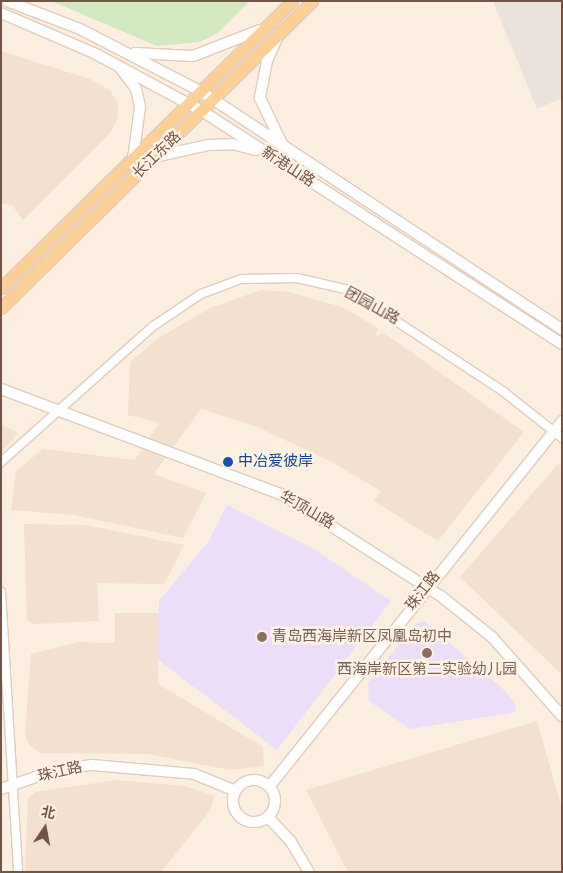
<!DOCTYPE html>
<html>
<head>
<meta charset="utf-8">
<style>
  body { margin:0 }
  #map { position:relative; width:563px; height:873px; overflow:hidden; background:#fcefdf; font-family:Signika,"Noto Sans SC",sans-serif }
  div>[style] { position:absolute }
  [style*='--x'] { left:calc(var(--x)*1px); top:calc(var(--y)*1px); width:calc(var(--w)*1px); rotate:calc(var(--a)*1deg) }
  .residential>* { inset:0; background:#f3e0ce }
  .industrial>* { inset:0; background:#eae2db }
  .education>* { inset:0; background:#ecddf8 }
  .green>* { inset:0; background:#d2e9bf }
  .roads { filter:drop-shadow(1px 0 #e0cbbc) drop-shadow(-1px 0 #e0cbbc) drop-shadow(0 1px #e0cbbc) drop-shadow(0 -1px #e0cbbc) }
  .street>* { height:8px; margin:-4px; padding:0 4px; transform-origin:4px; border-radius:4px; background:#fff }
  .secondary>* { height:10px; margin:-5px; padding:0 5px; transform-origin:5px; border-radius:5px; background:#fff }
  .secondary>.ring { margin:-5px; padding:0; box-sizing:content-box; background:none; border:10px solid #fff; border-radius:50% }
  .primary>* { height:11px; margin:-5.5px; padding:0 5.5px; transform-origin:5.5px; border-radius:5.5px; background:#fbd097 }
  .dots>* { width:14px; height:14px; translate:-50% -50%; box-sizing:border-box; border:2px solid #fff3e5; border-radius:50% }
  span { translate:-50% -50%; white-space:nowrap; text-align:center; line-height:1.15; -webkit-text-stroke:5px #fff3e5; paint-order:stroke }
  .street-label { font-size:15px; color:#725447 }
  .transit-label { font-size:15px; color:#164399 }
  .left { translate:0 -50%; text-align:left }
  .education-label { font-size:15px; color:#785e54 }
  .frame { position:absolute; inset:0; border:2px solid #725447; pointer-events:none }
  .north { position:absolute; left:20px; top:803px; width:50px; height:50px; -webkit-text-stroke:4px #fff3e5; paint-order:stroke; rotate:12deg; font-size:14px; font-weight:700; line-height:20px; text-align:center; color:#725447 }
  .north::after { content:''; display:block; margin:auto; width:18px; height:22px; background:#725447; clip-path:polygon(50% 0,100% 100%,50% 72%,0 100%) }
</style>
</head>
<body>
<div id="map">
  <div class="residential">
    <div style="clip-path:polygon(1px 51px,90px 79px,110px 90px,118px 104px,118px 117px,111px 132px,23px 220px,12px 205px,1px 203px)"></div>
    <div style="clip-path:polygon(261px 290px,289px 292px,342px 307px,378px 328px,376px 336px,384px 333px,524px 432px,438px 541px,374px 501px,381px 491px,330px 461px,255px 426px,201px 409px,154px 474px,206px 493px,183px 538px,74px 515px,11px 510px,16px 471px,43px 449px,135px 460px,159px 423px,128px 415px,130px 362px,160px 337px,210px 308px)"></div>
    <div style="clip-path:polygon(1px 424px,18px 433px,1px 453px)"></div>
    <div style="clip-path:polygon(558px 464px,562px 467px,562px 675px,460px 577px)"></div>
    <div style="clip-path:polygon(24px 524px,85px 525px,184px 545px,164px 584px,97px 583px,99px 621px,32px 624px,27px 620px)"></div>
    <div style="clip-path:polygon(115px 613px,159px 613px,158px 684px,263px 747px,264px 766px,229px 770px,148px 754px,40px 753px,29px 745px,25px 734px,31px 654px,79px 642px,115px 643px)"></div>
    <div style="clip-path:polygon(537px 721px,562px 809px,562px 872px,348px 872px,306px 790px)"></div>
    <div style="clip-path:polygon(117px 780px,184px 786px,215px 796px,209px 812px,161px 872px,25px 872px,28px 798px,35px 792px)"></div>
  </div>
  <div class="industrial">
    <div style="clip-path:polygon(493px 1px,562px 1px,562px 98px,537px 109px)"></div>
  </div>
  <div class="education">
    <div style="clip-path:polygon(227px 505px,314px 549px,391px 601px,277px 750px,158px 660px,159px 601px,209px 541px)"></div>
    <div style="clip-path:polygon(424px 621px,501px 687px,515px 703px,516px 712px,410px 729px,369px 701px,368px 683px,416px 623px)"></div>
  </div>
  <div class="green">
    <div style="clip-path:polygon(51px 1px,250px 1px,219px 32px,200px 42px,157px 46px)"></div>
  </div>
  <div class="roads">
    <div class="street">
      <div style="--x:1;--y:462;--w:203;--a:-41.8"></div>
      <div style="--x:152;--y:327;--w:59;--a:-34"></div>
      <div style="--x:201;--y:294;--w:43;--a:-20.6"></div>
      <div style="--x:241;--y:279;--w:56;--a:-1"></div>
      <div style="--x:297;--y:278;--w:53;--a:13"></div>
      <div style="--x:349;--y:290;--w:186;--a:33.3"></div>
      <div style="--x:504;--y:392;--w:74;--a:38.4"></div>
      <div style="--x:1;--y:592;--w:281;--a:86.5"></div>
    </div>
    <div class="secondary">
      <div style="--x:7;--y:1;--w:78;--a:21"></div>
      <div style="--x:80;--y:29;--w:137;--a:27.3"></div>
      <div style="--x:202;--y:92;--w:431;--a:33.4"></div>
      <div style="--x:1;--y:13;--w:103;--a:23.3"></div>
      <div style="--x:96;--y:54;--w:120;--a:28.3"></div>
      <div style="--x:202;--y:111;--w:429;--a:32.9"></div>
      <div style="--x:279;--y:34;--w:30;--a:114"></div>
      <div style="--x:267;--y:61;--w:38;--a:101"></div>
      <div style="--x:260;--y:98;--w:51;--a:64.4"></div>
      <div style="--x:135;--y:53;--w:58;--a:3"></div>
      <div style="--x:193;--y:56;--w:72;--a:-21.2"></div>
      <div style="--x:121;--y:69;--w:25;--a:53"></div>
      <div style="--x:136;--y:89;--w:18;--a:77"></div>
      <div style="--x:140;--y:107;--w:52;--a:97.7"></div>
      <div style="--x:154;--y:157;--w:55;--a:-12.5"></div>
      <div style="--x:208;--y:145;--w:24;--a:-2"></div>
      <div style="--x:232;--y:144;--w:25;--a:14"></div>
      <div style="--x:1;--y:389;--w:299;--a:20.6"></div>
      <div style="--x:281;--y:494;--w:191;--a:32.6"></div>
      <div style="--x:442;--y:597;--w:64;--a:38.7"></div>
      <div style="--x:492;--y:637;--w:106;--a:48.5"></div>
      <div class="ring" style="left:233px;top:780px;width:32px;height:32px"></div>
      <div style="--x:269;--y:787;--w:469;--a:-51.3"></div>
      <div style="--x:1;--y:789;--w:55;--a:-19.1"></div>
      <div style="--x:53;--y:771;--w:39;--a:-9"></div>
      <div style="--x:92;--y:765;--w:102;--a:5"></div>
      <div style="--x:194;--y:774;--w:45;--a:22"></div>
      <div style="--x:268;--y:817;--w:34;--a:47"></div>
      <div style="--x:291;--y:842;--w:35;--a:59"></div>
    </div>
    <div class="primary">
      <div style="--x:1;--y:288;--w:409;--a:-44.6"></div>
      <div style="--x:1;--y:308;--w:437;--a:-44.6"></div>
    </div>
  </div>
  <div class="dots">
    <div style="left:228px;top:462px;background:#1a4fb4"></div>
    <div style="left:262px;top:637px;background:#8d6e63"></div>
    <div style="left:427px;top:653px;background:#8d6e63"></div>
  </div>
  <div class="street-label">
    <span style="left:157px;top:155px;rotate:-44deg">长江东路</span>
    <span style="left:288px;top:167px;rotate:33deg">新港山路</span>
    <span style="left:372px;top:306px;rotate:29deg">团园山路</span>
    <span style="left:307px;top:510px;rotate:30deg">华顶山路</span>
    <span style="left:423px;top:591px;rotate:-52deg">珠江路</span>
    <span style="left:60px;top:772px;rotate:-13deg">珠江路</span>
  </div>
  <div class="transit-label">
    <span class="left" style="left:238px;top:462px">中冶爱彼岸</span>
  </div>
  <div class="education-label">
    <span class="left" style="left:272px;top:637px">青岛西海岸新区凤凰岛初中</span>
    <span style="left:427px;top:670px">西海岸新区第二实验幼儿园</span>
  </div>
  <div class="frame"></div>
  <div class="north">北</div>
</div>
</body>
</html>
